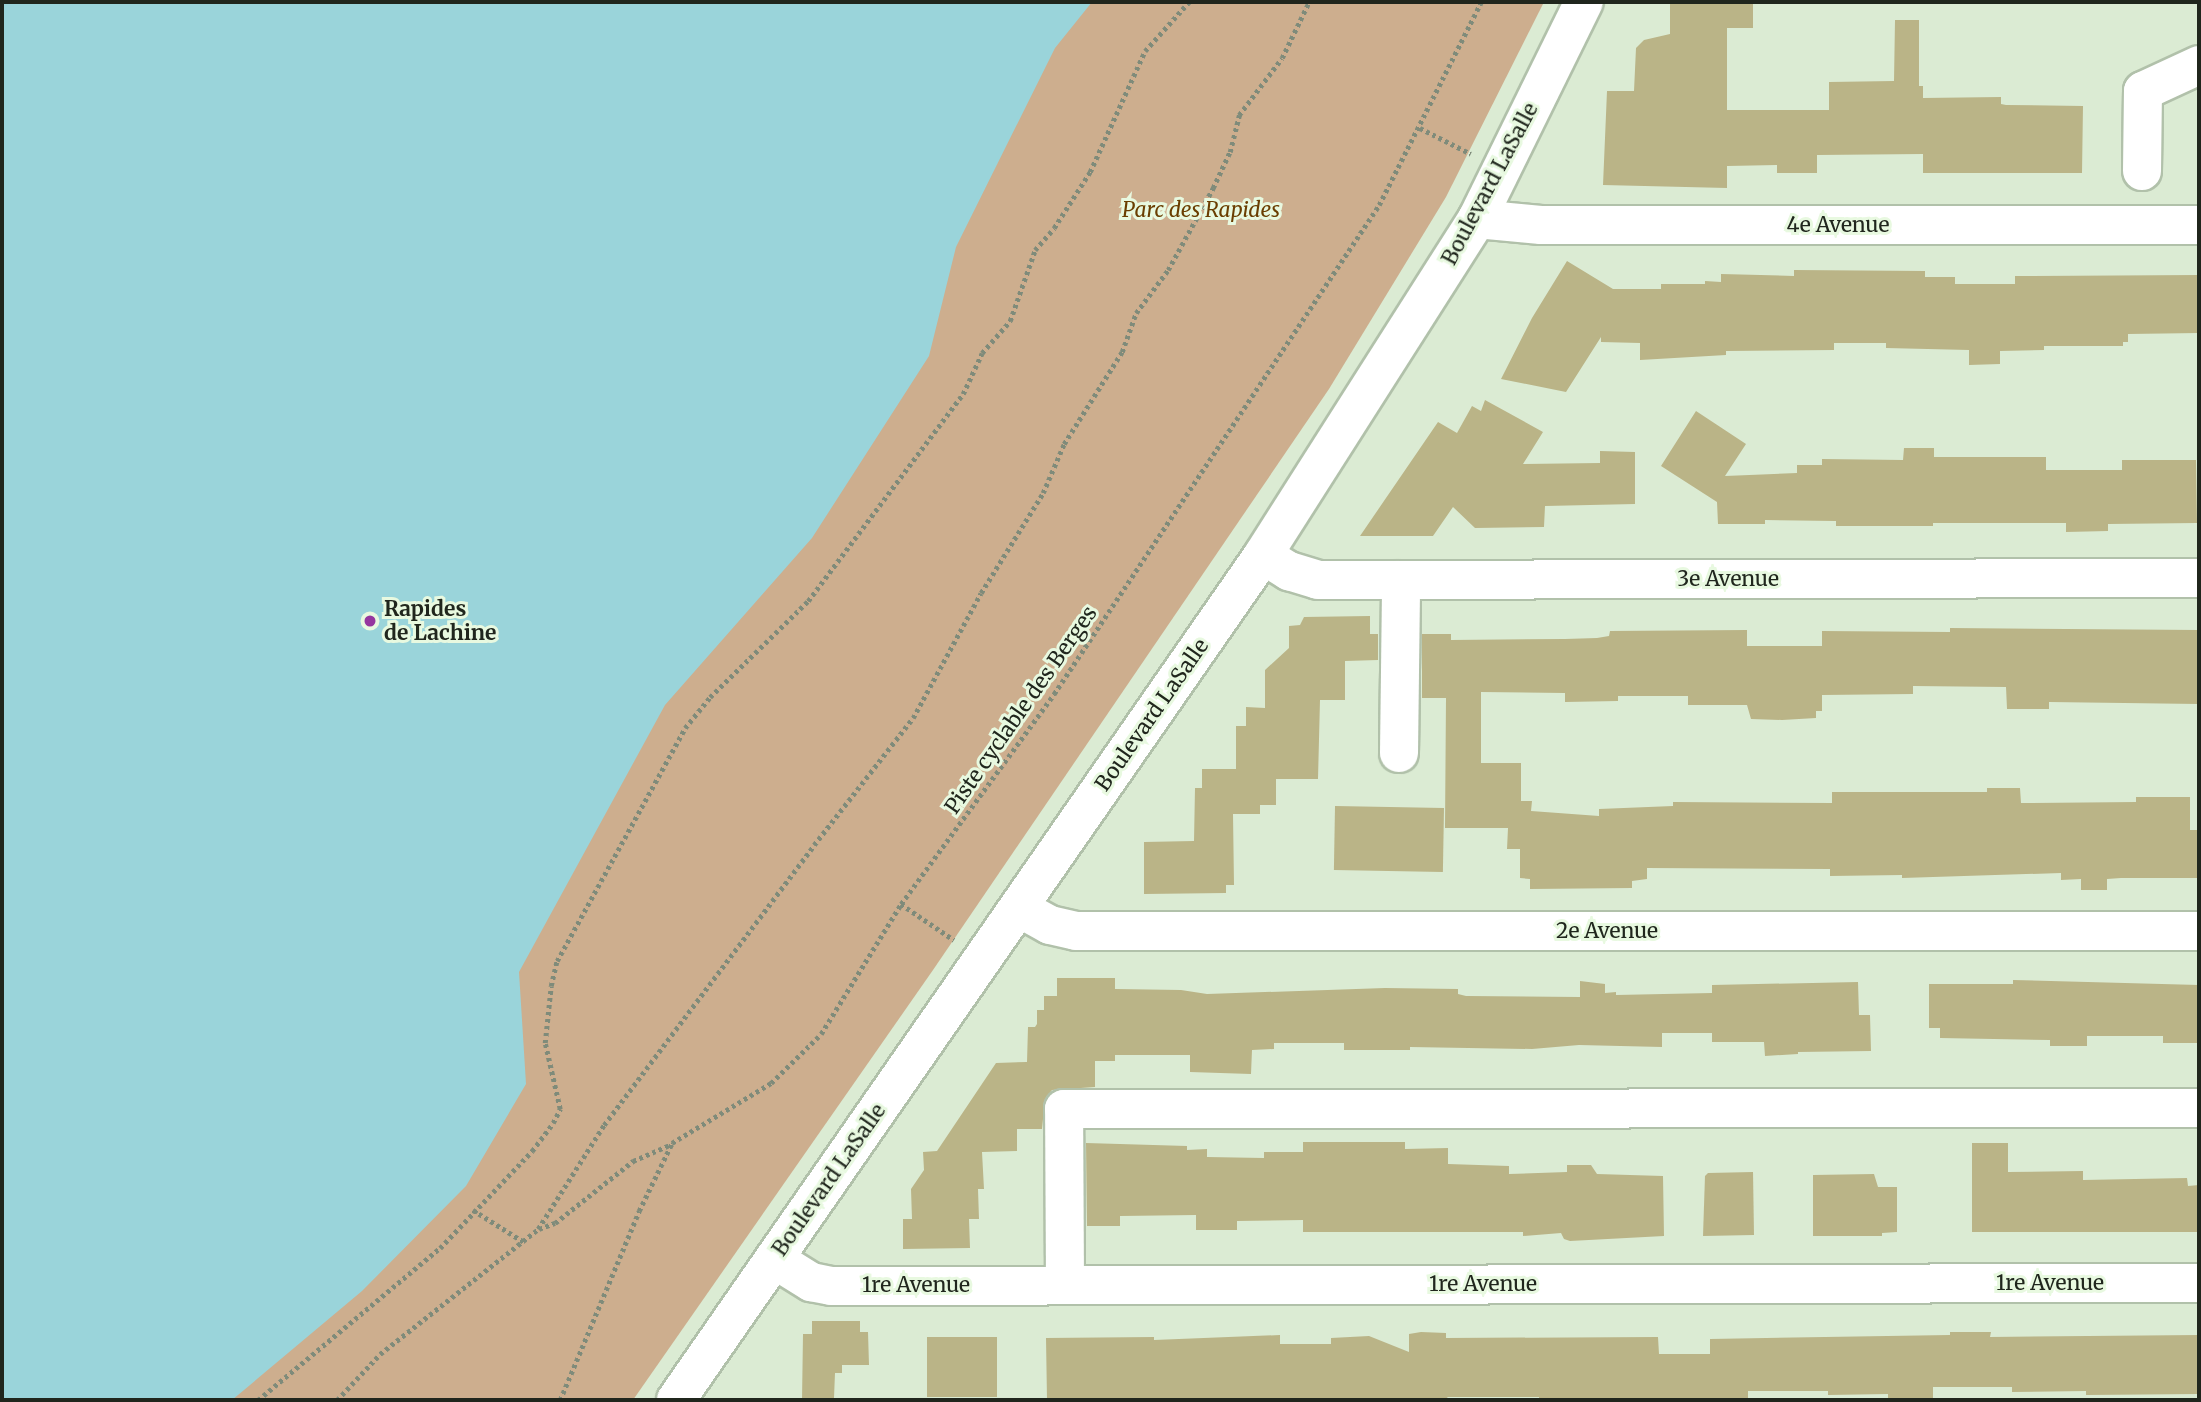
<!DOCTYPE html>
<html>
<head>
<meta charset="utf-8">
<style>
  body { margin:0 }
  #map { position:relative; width:2201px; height:1402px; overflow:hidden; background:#dbebd3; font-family:Merriweather,serif }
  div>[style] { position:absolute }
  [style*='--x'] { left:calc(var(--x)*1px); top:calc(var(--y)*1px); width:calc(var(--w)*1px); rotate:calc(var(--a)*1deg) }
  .green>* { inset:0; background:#cdae8e }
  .water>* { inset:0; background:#9ad4da }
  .building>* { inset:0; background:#bab487; transform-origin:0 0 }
  .path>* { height:4.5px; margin-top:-2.25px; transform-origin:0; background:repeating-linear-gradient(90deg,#7f8b7a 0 3.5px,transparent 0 7px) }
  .roads { filter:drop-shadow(2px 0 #b1c1aa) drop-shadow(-2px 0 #b1c1aa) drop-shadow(0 2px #b1c1aa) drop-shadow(0 -2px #b1c1aa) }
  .minor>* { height:38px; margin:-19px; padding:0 19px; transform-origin:19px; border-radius:19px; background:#fff }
  .major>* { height:38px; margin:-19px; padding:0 19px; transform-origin:19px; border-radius:19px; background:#fff }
  .dots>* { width:19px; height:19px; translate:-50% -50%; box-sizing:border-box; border:4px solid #e8f9e0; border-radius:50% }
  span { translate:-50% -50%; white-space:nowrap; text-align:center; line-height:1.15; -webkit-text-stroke:6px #e8f9e0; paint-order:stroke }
  .street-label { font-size:21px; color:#20261d }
  .park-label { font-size:21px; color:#6a3e01; font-style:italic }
  .poi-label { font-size:21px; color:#20261d; font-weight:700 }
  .left { translate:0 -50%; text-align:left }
  .frame { position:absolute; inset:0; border:4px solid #20261d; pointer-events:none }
</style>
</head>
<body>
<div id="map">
  <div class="green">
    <div style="clip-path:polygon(2px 2px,1544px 2px,1446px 197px,1329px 389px,933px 970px,633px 1400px,2px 1400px)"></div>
  </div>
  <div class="water">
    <div style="clip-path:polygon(2px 2px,1092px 2px,1055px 48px,956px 247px,929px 356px,812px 538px,665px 705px,519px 972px,526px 1084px,466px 1186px,362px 1291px,232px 1400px,2px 1400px)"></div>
  </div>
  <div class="building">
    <div style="clip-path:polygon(1670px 2px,1753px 2px,1753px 28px,1727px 28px,1727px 110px,1829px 110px,1829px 82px,1894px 81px,1895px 20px,1919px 20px,1919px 86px,1923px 86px,1923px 98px,2001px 97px,2001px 104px,2006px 105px,2083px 106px,2082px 173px,1923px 173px,1923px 154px,1817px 155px,1817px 173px,1777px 173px,1777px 165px,1727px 166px,1727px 188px,1603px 185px,1607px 91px,1634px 91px,1636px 48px,1644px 40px,1670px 34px)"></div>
    <div style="clip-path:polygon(1567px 261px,1613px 289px,1661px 289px,1661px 284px,1705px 284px,1705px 281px,1721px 282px,1721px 274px,1794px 276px,1794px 270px,1925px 271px,1925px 277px,1955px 277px,1955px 284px,2015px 284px,2015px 276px,2199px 275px,2199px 333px,2128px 334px,2128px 342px,2123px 342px,2123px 346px,2044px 346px,2044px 350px,2000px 351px,2000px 364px,1969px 365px,1969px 350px,1886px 348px,1886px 343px,1834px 343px,1834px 350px,1726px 351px,1726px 355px,1640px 360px,1640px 343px,1601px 342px,1601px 337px,1566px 392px,1501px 379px,1532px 318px)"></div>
    <div style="clip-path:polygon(1485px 400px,1543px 432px,1523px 464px,1600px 463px,1600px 451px,1635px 452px,1635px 504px,1545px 506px,1544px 527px,1475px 528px,1453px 507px,1433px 536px,1360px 536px,1438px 422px,1457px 433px,1472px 406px,1481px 411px)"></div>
    <div style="clip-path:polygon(1696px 411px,1746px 444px,1725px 476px,1797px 473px,1797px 465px,1822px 465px,1822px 459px,1903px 460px,1904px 448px,1934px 448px,1934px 457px,2046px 457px,2046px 470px,2122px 470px,2122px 460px,2196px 460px,2197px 523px,2108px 524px,2108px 531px,2066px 532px,2066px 523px,1933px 523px,1933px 526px,1836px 526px,1836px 521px,1765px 520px,1765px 524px,1718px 524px,1717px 502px,1661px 466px)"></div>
    <div style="clip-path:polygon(1370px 616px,1370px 634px,1378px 634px,1378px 660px,1345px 661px,1345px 700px,1320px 700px,1318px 779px,1276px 779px,1276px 805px,1260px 805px,1260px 814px,1233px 814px,1234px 885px,1226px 885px,1226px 893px,1144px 894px,1144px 842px,1194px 841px,1195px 788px,1202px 788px,1202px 769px,1236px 769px,1236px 726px,1246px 726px,1246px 707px,1265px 708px,1265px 670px,1289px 648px,1289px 626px,1300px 625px,1304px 617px)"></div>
    <div style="clip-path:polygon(1950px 628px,2199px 630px,2199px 704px,2049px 702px,2049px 709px,2007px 709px,2006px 687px,1913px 686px,1913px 694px,1822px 695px,1822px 711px,1816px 711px,1816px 718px,1782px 720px,1751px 719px,1747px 705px,1688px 705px,1688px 696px,1618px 696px,1618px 701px,1565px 702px,1565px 693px,1481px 692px,1481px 763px,1521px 763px,1521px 801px,1532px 801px,1531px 811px,1599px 816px,1599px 809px,1673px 806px,1673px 802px,1832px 803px,1832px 792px,1987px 792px,1987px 788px,2020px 788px,2021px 803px,2136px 802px,2136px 797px,2190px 797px,2190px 830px,2199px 830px,2199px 878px,2121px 878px,2107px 879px,2107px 890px,2081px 890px,2081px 879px,2061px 880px,2061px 873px,1902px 878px,1902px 875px,1830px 876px,1830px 869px,1647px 868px,1647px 879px,1632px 881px,1632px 888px,1530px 889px,1530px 879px,1520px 878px,1520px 849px,1507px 849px,1508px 828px,1445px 828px,1446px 698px,1422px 698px,1422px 634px,1451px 634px,1451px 640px,1565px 639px,1597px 638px,1609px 636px,1610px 631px,1747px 630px,1747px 646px,1822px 646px,1822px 631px,1950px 632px)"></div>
    <div style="left:1444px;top:808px;width:64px;height:109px;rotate:91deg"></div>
    <div style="clip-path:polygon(1057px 978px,1115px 978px,1115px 989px,1181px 990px,1207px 994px,1385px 988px,1458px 989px,1458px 994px,1466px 996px,1580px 997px,1580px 981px,1605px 984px,1605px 993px,1616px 992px,1616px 995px,1712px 993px,1712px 985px,1858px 982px,1859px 1015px,1870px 1015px,1871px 1051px,1798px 1052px,1798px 1054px,1765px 1056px,1764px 1042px,1712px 1042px,1712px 1033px,1662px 1033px,1662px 1047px,1579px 1045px,1532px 1049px,1410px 1047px,1410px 1050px,1344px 1050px,1344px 1043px,1274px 1043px,1274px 1049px,1252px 1050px,1251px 1074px,1190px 1072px,1190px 1055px,1115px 1055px,1115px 1061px,1095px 1061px,1095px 1087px,1052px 1090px,1045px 1099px,1042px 1129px,1017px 1129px,1017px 1151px,982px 1152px,984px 1189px,978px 1189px,979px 1219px,969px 1219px,970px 1248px,903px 1249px,903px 1219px,912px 1219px,911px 1189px,924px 1170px,923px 1152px,937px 1151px,996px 1063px,1027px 1062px,1028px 1027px,1035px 1027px,1037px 1024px,1037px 1010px,1044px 1010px,1044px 996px,1057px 996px)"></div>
    <div style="clip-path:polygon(2013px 980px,2199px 985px,2199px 1043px,2163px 1043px,2163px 1036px,2087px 1036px,2087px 1046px,2050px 1046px,2050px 1040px,1940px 1038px,1940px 1028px,1929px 1028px,1929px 984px,2013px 984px)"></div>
    <div style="clip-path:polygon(1303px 1142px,1405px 1142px,1405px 1149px,1448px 1148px,1448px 1164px,1509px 1166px,1509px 1174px,1567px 1172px,1567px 1165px,1591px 1165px,1597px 1174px,1663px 1176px,1664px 1236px,1570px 1241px,1564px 1239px,1561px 1233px,1523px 1236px,1523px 1232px,1303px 1232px,1303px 1220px,1237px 1221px,1237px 1230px,1196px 1230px,1196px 1215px,1120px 1216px,1120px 1226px,1087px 1226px,1086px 1143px,1187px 1146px,1187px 1150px,1207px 1149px,1207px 1157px,1264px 1158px,1264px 1152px,1303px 1152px)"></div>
    <div style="clip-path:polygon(1972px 1143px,2008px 1143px,2008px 1172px,2083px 1171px,2083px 1180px,2187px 1178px,2188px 1186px,2199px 1185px,2199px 1232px,1972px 1232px)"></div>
    <div style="clip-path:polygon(1753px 1172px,1754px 1235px,1703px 1236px,1705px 1176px,1708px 1173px)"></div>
    <div style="clip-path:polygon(1874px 1174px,1878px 1187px,1897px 1187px,1897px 1232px,1882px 1233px,1882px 1236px,1813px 1236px,1813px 1175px)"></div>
    <div style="clip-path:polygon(812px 1321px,860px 1321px,860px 1332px,868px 1332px,869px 1365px,842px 1365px,842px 1373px,835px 1373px,834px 1398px,828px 1400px,802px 1400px,803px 1334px,812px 1334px)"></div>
    <div style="clip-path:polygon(1421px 1332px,1446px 1333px,1446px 1338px,1658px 1337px,1659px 1354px,1710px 1354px,1710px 1339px,1950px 1335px,1950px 1332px,1991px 1332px,1990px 1337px,2199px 1335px,2199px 1381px,2198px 1394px,2086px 1395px,2086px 1391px,2012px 1392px,2012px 1387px,1933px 1387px,1933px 1399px,1888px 1399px,1888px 1394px,1828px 1395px,1828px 1391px,1748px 1391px,1748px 1400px,1539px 1400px,1539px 1397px,1448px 1397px,1444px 1400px,1047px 1400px,1046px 1338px,1154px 1337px,1154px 1340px,1280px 1335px,1280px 1344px,1331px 1344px,1331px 1338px,1369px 1336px,1409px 1352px,1409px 1334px)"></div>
    <div style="left:997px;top:1337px;width:60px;height:70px;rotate:90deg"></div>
  </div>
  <div class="path">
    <div style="--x:1420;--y:128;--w:57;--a:27"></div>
    <div style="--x:901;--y:904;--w:64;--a:34.2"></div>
    <div style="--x:473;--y:1210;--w:60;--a:32.1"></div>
    <div style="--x:539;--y:1229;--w:17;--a:-21"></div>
    <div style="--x:555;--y:1223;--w:100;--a:-38.5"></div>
    <div style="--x:633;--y:1161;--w:43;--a:-23.6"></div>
    <div style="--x:258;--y:1400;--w:237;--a:-39.9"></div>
    <div style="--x:440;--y:1248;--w:134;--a:-46.5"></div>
    <div style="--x:532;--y:1151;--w:35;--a:-53"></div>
    <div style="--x:553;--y:1123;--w:16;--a:-63"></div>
    <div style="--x:560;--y:1109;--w:68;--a:-102.8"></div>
    <div style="--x:545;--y:1043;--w:57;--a:-84"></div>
    <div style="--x:551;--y:986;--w:26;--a:-77"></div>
    <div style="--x:557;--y:961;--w:266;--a:-61.2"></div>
    <div style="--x:685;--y:728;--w:40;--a:-51"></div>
    <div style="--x:710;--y:697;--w:137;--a:-44.4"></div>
    <div style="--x:808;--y:601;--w:259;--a:-53.2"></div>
    <div style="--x:963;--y:394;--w:45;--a:-65.1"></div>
    <div style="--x:982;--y:353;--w:43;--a:-48.8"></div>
    <div style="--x:1010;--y:321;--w:75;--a:-70.6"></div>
    <div style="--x:1035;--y:250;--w:29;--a:-49"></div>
    <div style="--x:1054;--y:228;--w:67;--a:-57.3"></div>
    <div style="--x:1090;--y:172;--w:133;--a:-65.6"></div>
    <div style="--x:1145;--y:51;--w:66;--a:-48.1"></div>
    <div style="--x:337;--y:1400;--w:63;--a:-46.9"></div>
    <div style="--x:380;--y:1354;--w:201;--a:-38.3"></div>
    <div style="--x:538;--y:1229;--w:123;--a:-57.6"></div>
    <div style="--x:604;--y:1125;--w:350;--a:-53.1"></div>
    <div style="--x:814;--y:845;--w:161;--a:-52.1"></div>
    <div style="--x:913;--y:718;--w:142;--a:-61.5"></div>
    <div style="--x:981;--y:593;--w:118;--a:-58.2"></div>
    <div style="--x:1043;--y:493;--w:53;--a:-66.8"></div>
    <div style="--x:1064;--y:444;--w:109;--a:-57.8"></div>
    <div style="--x:1122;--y:352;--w:41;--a:-70.3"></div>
    <div style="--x:1136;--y:313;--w:54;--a:-53.3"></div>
    <div style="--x:1168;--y:270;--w:94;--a:-61.2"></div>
    <div style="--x:1213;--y:188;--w:40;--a:-65"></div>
    <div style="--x:1230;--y:152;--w:38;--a:-76"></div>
    <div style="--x:1239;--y:115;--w:71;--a:-53"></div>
    <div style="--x:1282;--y:58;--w:62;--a:-64.3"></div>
    <div style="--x:560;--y:1400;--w:205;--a:-67.3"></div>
    <div style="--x:639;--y:1211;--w:76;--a:-64.1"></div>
    <div style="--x:672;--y:1143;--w:116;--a:-31.2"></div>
    <div style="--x:771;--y:1083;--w:70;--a:-44.4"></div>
    <div style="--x:821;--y:1034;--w:153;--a:-58.4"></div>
    <div style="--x:901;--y:904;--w:260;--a:-53.9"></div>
    <div style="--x:1054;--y:694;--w:587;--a:-56.39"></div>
    <div style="--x:1379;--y:205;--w:227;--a:-63.3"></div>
  </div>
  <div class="roads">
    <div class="minor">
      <div style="--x:2142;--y:171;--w:80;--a:-89.3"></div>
      <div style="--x:2143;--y:91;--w:62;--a:-24.9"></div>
      <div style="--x:1477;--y:219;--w:64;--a:5.4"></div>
      <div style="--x:1541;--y:225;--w:658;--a:0"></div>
      <div style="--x:1263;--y:555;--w:31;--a:32"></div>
      <div style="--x:1289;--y:571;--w:30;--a:17"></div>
      <div style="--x:1318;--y:580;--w:881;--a:-0.13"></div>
      <div style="--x:1399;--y:753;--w:173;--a:-89.3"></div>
      <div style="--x:1019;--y:908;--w:35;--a:29"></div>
      <div style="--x:1050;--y:925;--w:27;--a:13"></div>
      <div style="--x:1076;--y:931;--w:1123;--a:0"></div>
      <div style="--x:774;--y:1259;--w:44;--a:31.9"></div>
      <div style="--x:811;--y:1282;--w:20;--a:11"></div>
      <div style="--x:831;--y:1286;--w:1368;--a:-0.13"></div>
      <div style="--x:1065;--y:1284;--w:175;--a:-90.3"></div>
      <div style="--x:1064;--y:1109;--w:1135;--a:-0.05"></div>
    </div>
    <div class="major">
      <div style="--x:676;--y:1400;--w:1029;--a:-55.21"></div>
      <div style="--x:1263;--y:555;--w:398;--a:-57.5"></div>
      <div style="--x:1477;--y:219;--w:242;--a:-63.8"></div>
    </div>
  </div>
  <div class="dots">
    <div style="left:370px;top:621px;background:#95379f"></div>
  </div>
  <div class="street-label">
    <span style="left:1490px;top:184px;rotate:-62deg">Boulevard LaSalle</span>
    <span style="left:1838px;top:225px">4e Avenue</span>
    <span style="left:1728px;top:579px">3e Avenue</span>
    <span style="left:1021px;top:710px;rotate:-55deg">Piste cyclable des Berges</span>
    <span style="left:1152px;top:715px;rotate:-55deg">Boulevard LaSalle</span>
    <span style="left:1607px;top:931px">2e Avenue</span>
    <span style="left:829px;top:1180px;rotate:-55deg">Boulevard LaSalle</span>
    <span style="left:2050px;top:1283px">1re Avenue</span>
    <span style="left:1483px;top:1284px">1re Avenue</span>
    <span style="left:916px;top:1285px">1re Avenue</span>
  </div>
  <div class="park-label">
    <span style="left:1201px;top:210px">Parc des Rapides</span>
  </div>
  <div class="poi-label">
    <span class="left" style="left:384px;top:621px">Rapides<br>de Lachine</span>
  </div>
  <div class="frame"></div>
</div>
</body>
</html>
